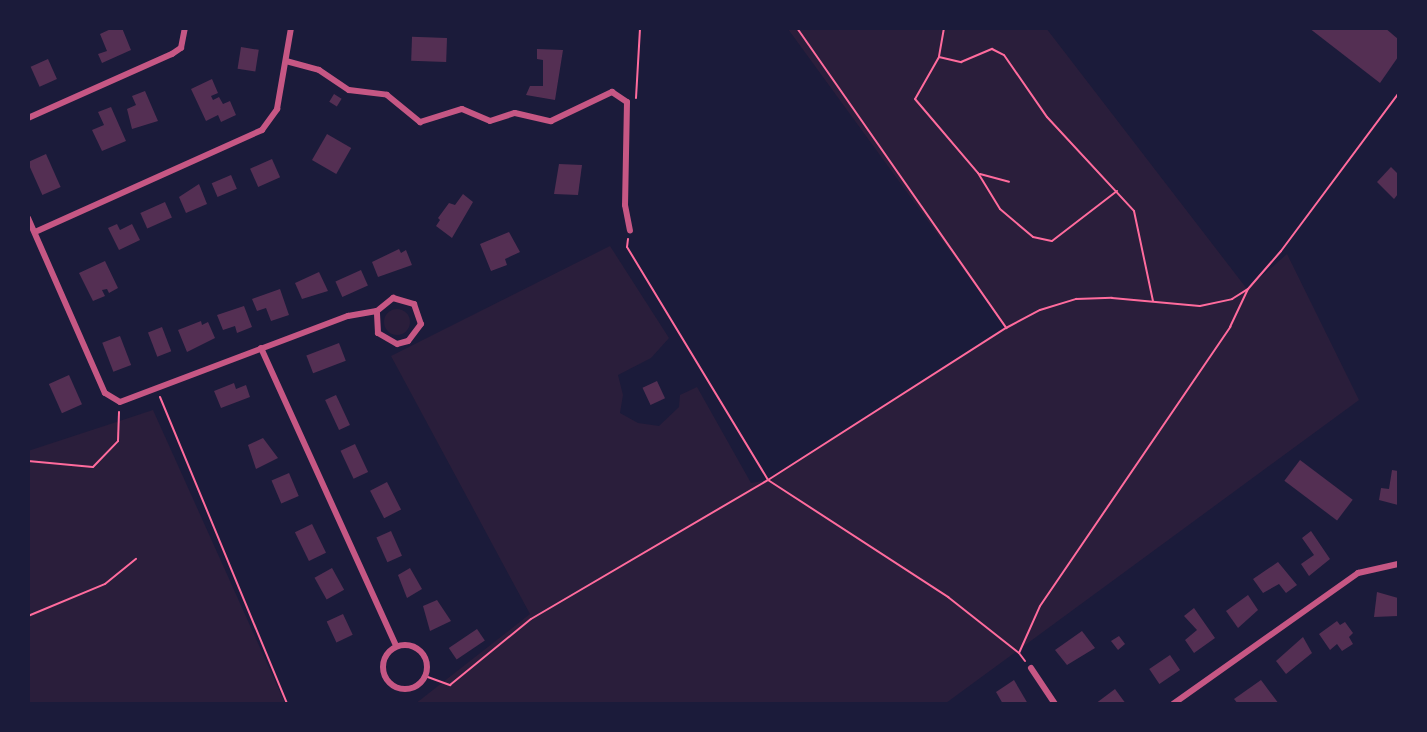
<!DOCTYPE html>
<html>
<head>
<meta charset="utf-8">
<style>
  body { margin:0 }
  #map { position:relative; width:1427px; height:732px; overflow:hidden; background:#1b1b3a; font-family:Mulish,sans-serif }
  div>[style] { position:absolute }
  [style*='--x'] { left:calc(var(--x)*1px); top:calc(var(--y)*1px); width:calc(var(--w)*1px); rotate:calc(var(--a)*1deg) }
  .green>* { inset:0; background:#2a1e3b }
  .round { border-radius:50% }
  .building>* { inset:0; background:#542f53; transform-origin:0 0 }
  .path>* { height:2px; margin:-1px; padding:0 1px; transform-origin:1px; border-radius:1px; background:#ff6b9d }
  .minor>* { height:6px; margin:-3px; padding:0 3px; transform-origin:3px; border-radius:3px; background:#c65784 }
  .minor>.ring { margin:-3px; padding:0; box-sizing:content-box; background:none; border:6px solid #c65784; border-radius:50% }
  span { translate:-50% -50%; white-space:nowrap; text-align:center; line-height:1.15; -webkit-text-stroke:4.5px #1b1b3a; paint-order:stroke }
  .frame { position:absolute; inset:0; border:30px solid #1b1b3a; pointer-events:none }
</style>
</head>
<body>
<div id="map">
  <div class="green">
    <div style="clip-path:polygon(1046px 28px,1247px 289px,1287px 254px,1359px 400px,946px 703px,415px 704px,530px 614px,391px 356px,610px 246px,669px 338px,651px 358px,618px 375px,623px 395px,620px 413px,638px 423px,659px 426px,679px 407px,680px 395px,697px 387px,751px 483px,768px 480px,1006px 328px,788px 29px)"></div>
    <div class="round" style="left:384px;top:309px;width:26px;height:26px"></div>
    <div style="clip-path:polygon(153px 410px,285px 703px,29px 703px,28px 451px)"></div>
  </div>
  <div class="building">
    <div style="clip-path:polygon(113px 28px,122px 28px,131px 50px,102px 63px,98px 54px,107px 51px,100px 34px)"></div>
    <div style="clip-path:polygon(1309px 28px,1385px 28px,1398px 39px,1398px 57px,1380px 83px)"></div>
    <div style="left:447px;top:38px;width:24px;height:35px;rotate:92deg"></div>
    <div style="left:241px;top:47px;width:18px;height:22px;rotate:9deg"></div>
    <div style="clip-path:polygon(537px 49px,563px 50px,555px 100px,526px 95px,530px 86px,543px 86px,543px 60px,537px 59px)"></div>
    <div style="left:48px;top:59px;width:22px;height:19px;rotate:66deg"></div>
    <div style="clip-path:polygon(212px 79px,218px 93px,211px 96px,213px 100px,219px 97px,223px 104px,230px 101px,236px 115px,221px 122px,218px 115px,206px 121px,191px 89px)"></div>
    <div style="clip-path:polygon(145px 91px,158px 121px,132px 129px,127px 109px,136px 105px,132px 96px)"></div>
    <div style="left:334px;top:94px;width:9px;height:9px;rotate:32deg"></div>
    <div style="clip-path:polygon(111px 107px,126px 141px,102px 151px,92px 130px,104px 125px,98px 112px)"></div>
    <div style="left:327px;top:134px;width:28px;height:30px;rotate:30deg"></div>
    <div style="left:46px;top:154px;width:36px;height:20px;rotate:66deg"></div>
    <div style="left:272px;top:159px;width:20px;height:24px;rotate:66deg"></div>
    <div style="clip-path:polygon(559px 164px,582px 165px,578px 195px,554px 194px)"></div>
    <div style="clip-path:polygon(1391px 167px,1398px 174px,1398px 194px,1394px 199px,1377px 182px)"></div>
    <div style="left:231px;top:175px;width:15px;height:21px;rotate:67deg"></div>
    <div style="clip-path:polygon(199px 184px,207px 204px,186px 213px,179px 197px)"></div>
    <div style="clip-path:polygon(463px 194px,473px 202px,452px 238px,436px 226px,440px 220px,438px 218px,449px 203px,455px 205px)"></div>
    <div style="left:165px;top:202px;width:17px;height:27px;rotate:66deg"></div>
    <div style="clip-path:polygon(117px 224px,120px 230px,132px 224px,140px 240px,119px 250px,108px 228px)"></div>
    <div style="clip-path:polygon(509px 232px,520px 252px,505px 259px,507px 265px,491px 271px,480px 244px)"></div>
    <div style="clip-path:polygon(399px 249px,401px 253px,406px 250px,412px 265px,378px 277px,372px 262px)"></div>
    <div style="clip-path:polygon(105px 261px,118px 288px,109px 293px,107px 289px,102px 290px,105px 296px,93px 301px,79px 273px)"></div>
    <div style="left:361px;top:270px;width:17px;height:28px;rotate:66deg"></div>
    <div style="clip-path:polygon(319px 272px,328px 291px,302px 299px,295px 283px)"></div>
    <div style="clip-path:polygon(280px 289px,289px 315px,271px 321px,266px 308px,257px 311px,252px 299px)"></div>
    <div style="clip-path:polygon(244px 306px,252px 327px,237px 333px,235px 326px,223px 330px,217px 315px)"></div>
    <div style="clip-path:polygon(201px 321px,202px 325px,208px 322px,215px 338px,187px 352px,178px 330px)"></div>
    <div style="left:162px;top:327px;width:26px;height:15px;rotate:69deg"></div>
    <div style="left:120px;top:336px;width:31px;height:19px;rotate:69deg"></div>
    <div style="left:339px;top:343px;width:19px;height:35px;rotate:69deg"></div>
    <div style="left:69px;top:375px;width:32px;height:22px;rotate:66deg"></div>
    <div style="left:657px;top:381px;width:19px;height:16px;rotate:65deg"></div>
    <div style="clip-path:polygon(234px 383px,236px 389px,246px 385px,250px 397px,221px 408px,214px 391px)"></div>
    <div style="left:336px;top:395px;width:33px;height:12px;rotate:65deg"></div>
    <div style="clip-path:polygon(263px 438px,278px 458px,256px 469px,248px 445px)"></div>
    <div style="left:355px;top:444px;width:31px;height:16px;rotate:65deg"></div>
    <div style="left:1300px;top:460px;width:66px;height:26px;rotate:37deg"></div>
    <div style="clip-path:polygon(1392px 470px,1398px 471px,1398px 505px,1379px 500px,1381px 488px,1389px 489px)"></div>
    <div style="left:289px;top:473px;width:25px;height:19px;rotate:67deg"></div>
    <div style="left:387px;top:482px;width:31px;height:19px;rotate:63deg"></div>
    <div style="left:312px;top:524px;width:32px;height:19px;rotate:64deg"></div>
    <div style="left:391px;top:531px;width:27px;height:16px;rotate:66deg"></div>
    <div style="clip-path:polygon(1311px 531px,1330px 559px,1309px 576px,1301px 564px,1314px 555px,1302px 538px)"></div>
    <div style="clip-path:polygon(1278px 562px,1297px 585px,1286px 593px,1279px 584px,1263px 593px,1253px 579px)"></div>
    <div style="left:332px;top:568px;width:25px;height:20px;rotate:61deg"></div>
    <div style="clip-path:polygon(410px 568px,422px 589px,407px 598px,398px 575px)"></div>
    <div style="clip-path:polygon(1377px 592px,1398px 598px,1398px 616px,1374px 617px)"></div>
    <div style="clip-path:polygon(1248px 595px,1258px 610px,1238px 628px,1226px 611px)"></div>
    <div style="clip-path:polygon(437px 600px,451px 621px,430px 631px,423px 606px)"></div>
    <div style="clip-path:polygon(1194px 608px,1215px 638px,1194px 653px,1185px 640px,1197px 630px,1184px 616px)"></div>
    <div style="left:343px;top:614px;width:23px;height:18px;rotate:65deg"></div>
    <div style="clip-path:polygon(1337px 621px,1340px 625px,1345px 622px,1353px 633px,1349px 637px,1353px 644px,1342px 651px,1337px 644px,1330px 650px,1319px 634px)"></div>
    <div style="left:477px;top:629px;width:14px;height:34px;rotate:56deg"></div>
    <div style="clip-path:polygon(1082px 631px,1095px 648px,1067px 665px,1055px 650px)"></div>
    <div style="clip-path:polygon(1119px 636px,1125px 644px,1118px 650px,1111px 641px)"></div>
    <div style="clip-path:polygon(1303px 637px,1312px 653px,1286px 674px,1276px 661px)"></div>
    <div style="left:1170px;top:655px;width:18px;height:25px;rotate:56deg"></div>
    <div style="clip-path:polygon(1014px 680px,1028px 704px,1003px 704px,996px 692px)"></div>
    <div style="clip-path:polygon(1261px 680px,1279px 704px,1238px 704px,1234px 699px)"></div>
    <div style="clip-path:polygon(1115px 689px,1126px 704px,1095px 704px)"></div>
  </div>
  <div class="path">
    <div style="--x:797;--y:28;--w:366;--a:55.1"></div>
    <div style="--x:944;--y:28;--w:29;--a:100"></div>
    <div style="--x:939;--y:57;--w:23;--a:13"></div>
    <div style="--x:961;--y:62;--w:34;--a:-23"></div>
    <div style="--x:992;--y:49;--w:13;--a:27"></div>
    <div style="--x:1004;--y:55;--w:75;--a:55.3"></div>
    <div style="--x:1047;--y:117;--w:128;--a:47.2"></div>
    <div style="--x:1134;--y:211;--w:92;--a:78.1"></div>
    <div style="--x:939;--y:57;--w:48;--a:119.7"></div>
    <div style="--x:915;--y:99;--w:97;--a:49.6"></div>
    <div style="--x:978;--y:173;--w:42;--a:58.6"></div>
    <div style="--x:1000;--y:209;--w:43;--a:40.3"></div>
    <div style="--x:1033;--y:237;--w:19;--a:12"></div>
    <div style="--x:1052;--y:241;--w:82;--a:-37.6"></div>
    <div style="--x:636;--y:98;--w:70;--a:-86.7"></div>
    <div style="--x:980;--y:174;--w:30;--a:15"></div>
    <div style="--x:628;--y:239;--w:8;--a:97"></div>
    <div style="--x:627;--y:247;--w:272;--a:58.8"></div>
    <div style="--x:768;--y:480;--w:282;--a:-32.6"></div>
    <div style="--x:1006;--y:328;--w:38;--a:-28"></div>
    <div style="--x:1040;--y:310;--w:38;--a:-17"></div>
    <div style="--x:1076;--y:299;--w:36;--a:-2"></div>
    <div style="--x:1112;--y:298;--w:88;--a:5.2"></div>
    <div style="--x:1200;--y:306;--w:33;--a:-12"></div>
    <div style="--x:1232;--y:299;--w:19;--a:-32"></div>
    <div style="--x:1248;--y:289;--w:50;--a:-49"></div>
    <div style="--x:1281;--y:251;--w:196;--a:-53.3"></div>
    <div style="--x:160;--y:397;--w:332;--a:67.5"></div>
    <div style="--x:28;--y:461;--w:65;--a:5.3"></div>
    <div style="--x:93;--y:467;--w:36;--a:-46"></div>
    <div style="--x:118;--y:441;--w:29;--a:-88"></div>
    <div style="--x:28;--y:616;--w:83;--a:-22.6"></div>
    <div style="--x:105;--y:584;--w:40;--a:-39"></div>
    <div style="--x:1025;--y:661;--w:10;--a:-127"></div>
    <div style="--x:1019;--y:653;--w:51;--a:-65.9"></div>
    <div style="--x:1040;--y:606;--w:338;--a:-55.7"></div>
    <div style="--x:1230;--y:327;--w:42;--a:-64.7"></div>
    <div style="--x:425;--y:676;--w:27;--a:20"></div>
    <div style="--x:450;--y:685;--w:104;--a:-39.2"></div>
    <div style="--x:531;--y:619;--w:275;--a:-30.4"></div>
    <div style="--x:768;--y:480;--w:215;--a:33"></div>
    <div style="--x:948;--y:597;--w:90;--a:38.3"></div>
  </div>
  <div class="minor">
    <div style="--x:286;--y:61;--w:34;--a:15"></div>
    <div style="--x:319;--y:70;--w:36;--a:34"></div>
    <div style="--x:349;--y:90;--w:38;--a:7"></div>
    <div style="--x:387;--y:95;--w:43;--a:39.3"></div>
    <div style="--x:420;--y:122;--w:44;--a:-17.2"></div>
    <div style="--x:462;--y:109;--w:30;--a:23"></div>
    <div style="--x:490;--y:121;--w:26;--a:-18"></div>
    <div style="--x:515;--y:113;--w:37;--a:13"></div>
    <div style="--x:551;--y:121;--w:68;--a:-25.4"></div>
    <div style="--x:612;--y:92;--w:18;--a:34"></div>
    <div style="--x:627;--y:102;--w:103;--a:91.1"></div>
    <div style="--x:625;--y:205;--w:26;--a:79"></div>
    <div style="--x:28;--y:118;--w:158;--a:-24"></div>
    <div style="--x:172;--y:54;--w:11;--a:-34"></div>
    <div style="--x:181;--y:48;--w:20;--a:-79"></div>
    <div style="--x:28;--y:218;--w:191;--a:66.3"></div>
    <div style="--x:105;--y:393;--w:17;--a:31"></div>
    <div style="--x:120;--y:402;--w:244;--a:-20.7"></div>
    <div style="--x:348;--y:316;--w:29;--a:-10"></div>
    <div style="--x:377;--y:311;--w:21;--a:-39"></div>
    <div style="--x:393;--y:298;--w:22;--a:16"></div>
    <div style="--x:414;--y:304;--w:21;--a:71"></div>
    <div style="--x:421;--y:324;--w:21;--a:127"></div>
    <div style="--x:408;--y:341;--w:11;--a:165"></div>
    <div style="--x:397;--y:344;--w:22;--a:-150"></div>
    <div style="--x:378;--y:333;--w:22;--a:-93"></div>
    <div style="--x:35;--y:232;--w:249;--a:-24.2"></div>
    <div style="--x:262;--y:130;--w:26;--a:-54"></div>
    <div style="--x:277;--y:109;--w:82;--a:-80.2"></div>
    <div style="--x:261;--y:348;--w:327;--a:65.6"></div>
    <div class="ring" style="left:383px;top:645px;width:38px;height:38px"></div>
    <div style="--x:1031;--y:668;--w:43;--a:56.3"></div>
    <div style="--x:1173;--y:704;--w:227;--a:-35.3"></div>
    <div style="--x:1358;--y:573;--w:41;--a:-12.7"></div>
  </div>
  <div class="frame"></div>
</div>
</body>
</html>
